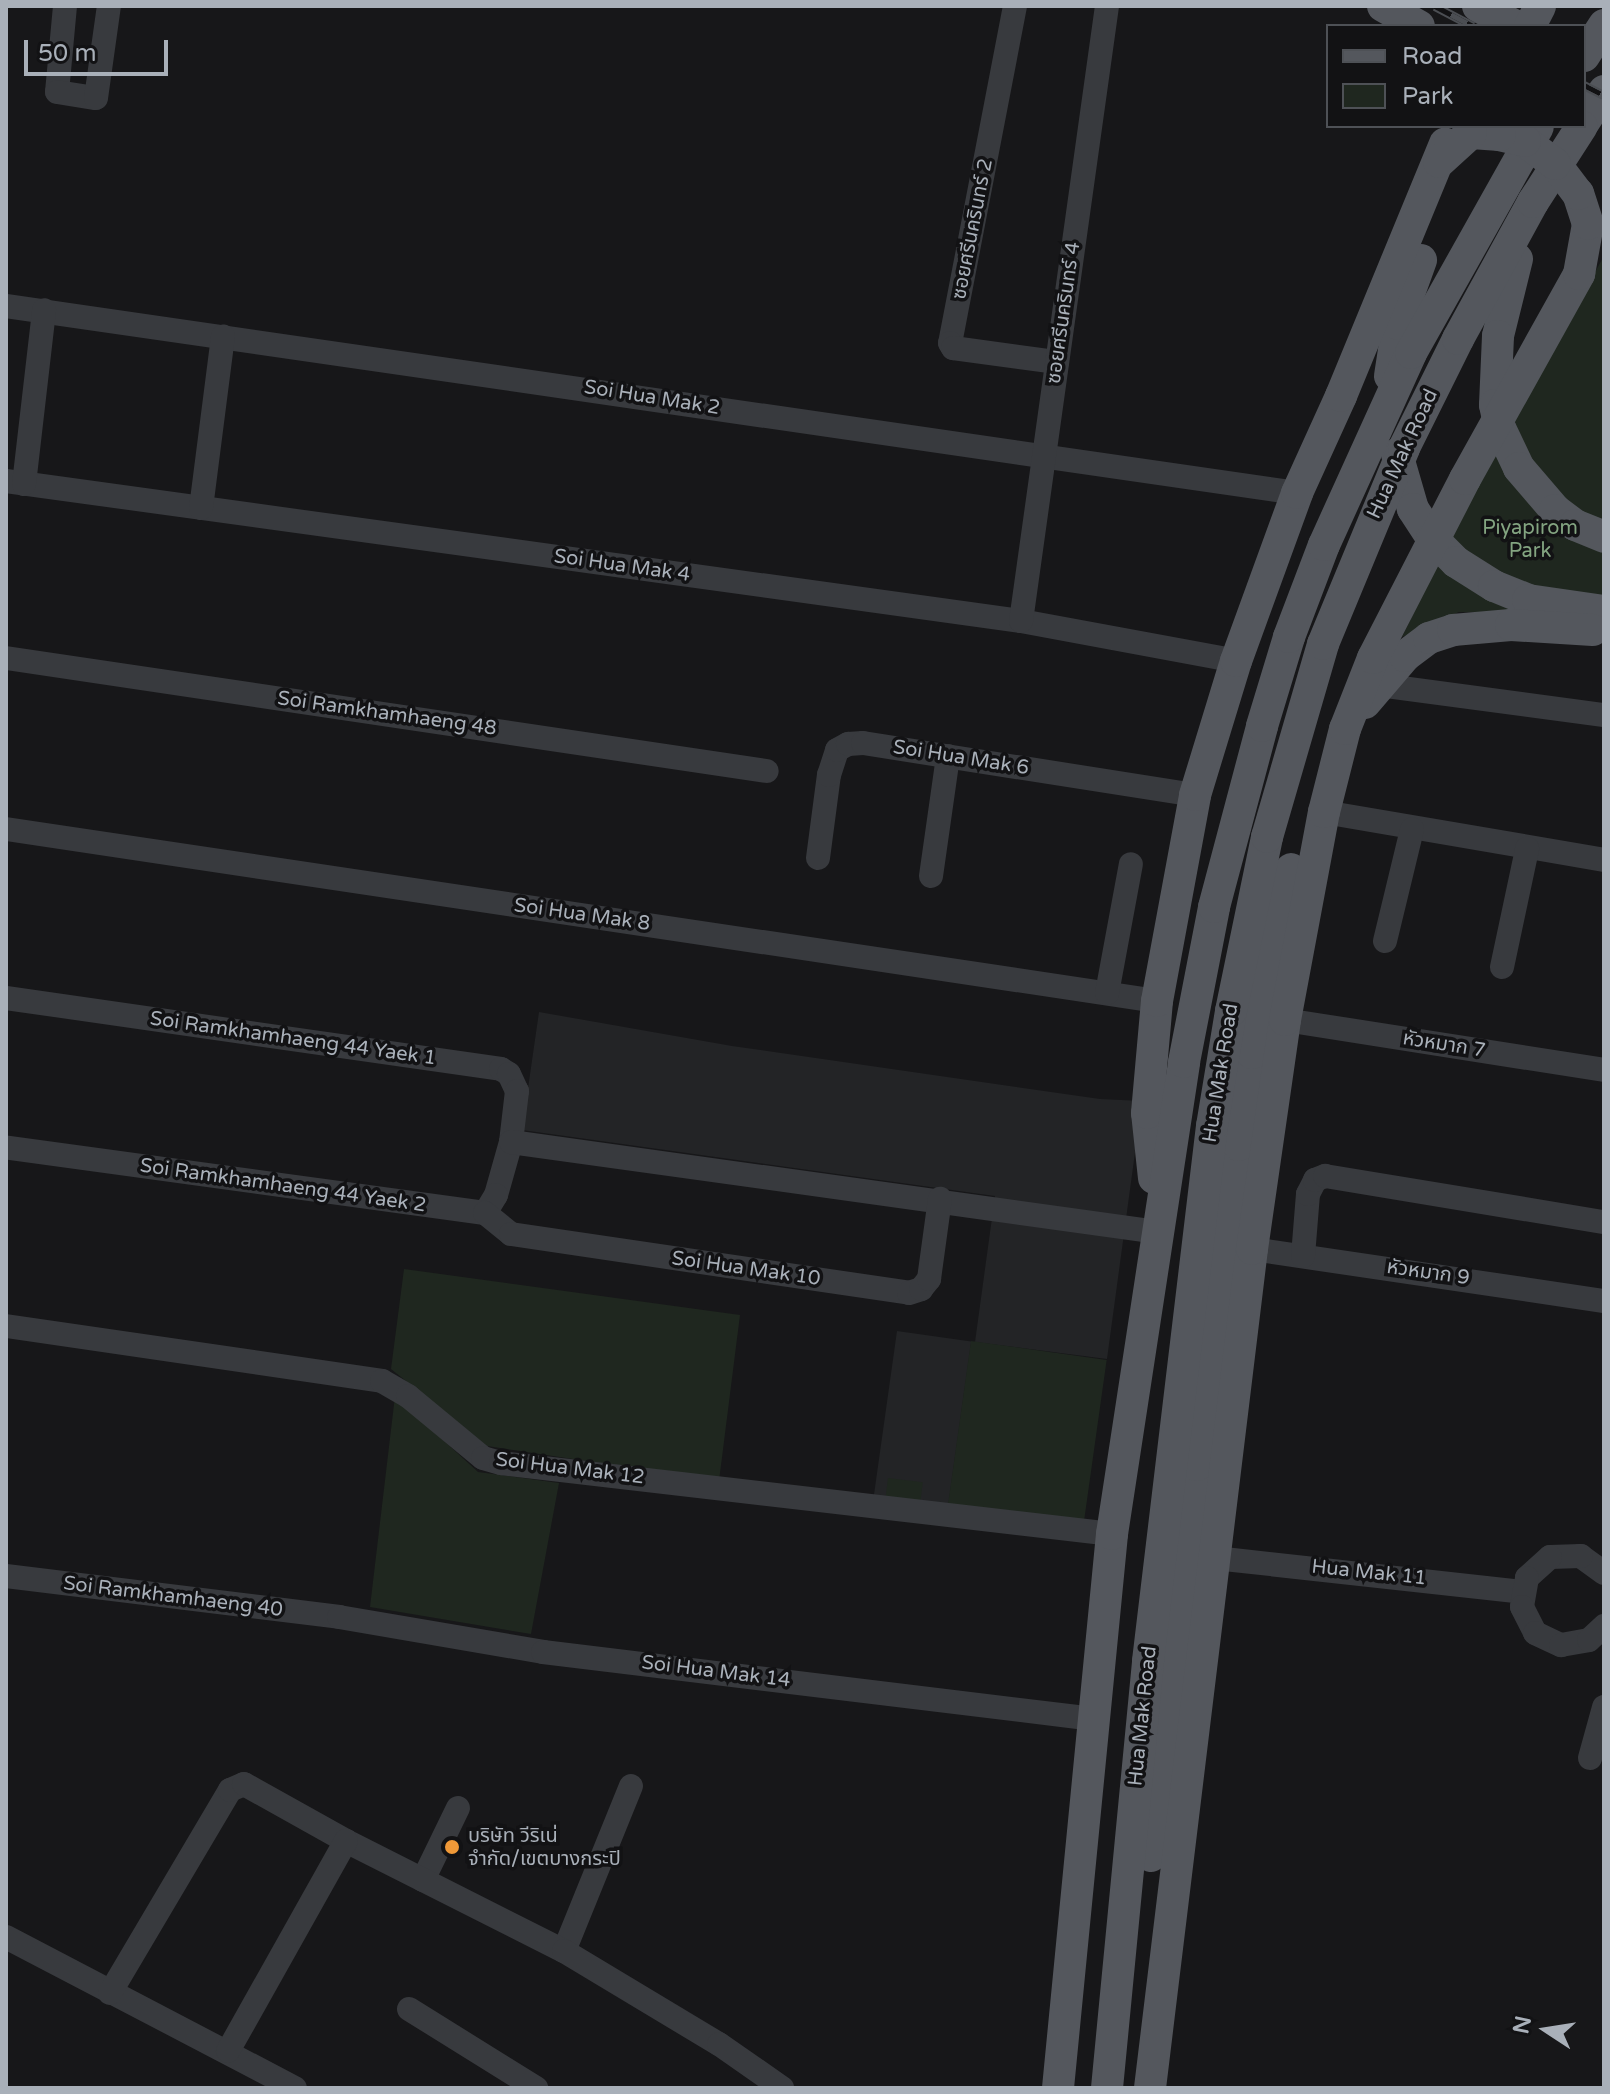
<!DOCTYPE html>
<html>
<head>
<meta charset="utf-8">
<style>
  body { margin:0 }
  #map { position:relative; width:1610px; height:2094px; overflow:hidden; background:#171719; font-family:"Varela Round","Noto Sans Thai",sans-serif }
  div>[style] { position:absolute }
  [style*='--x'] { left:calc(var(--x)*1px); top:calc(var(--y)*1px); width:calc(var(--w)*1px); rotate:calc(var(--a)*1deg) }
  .built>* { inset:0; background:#232426; transform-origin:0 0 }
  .green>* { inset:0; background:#1f271f; transform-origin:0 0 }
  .minor>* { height:24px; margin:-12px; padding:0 12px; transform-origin:12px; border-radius:12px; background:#383a3e }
  .major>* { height:32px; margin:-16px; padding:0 16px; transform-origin:16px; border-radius:16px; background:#54575d }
  .rail>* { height:9px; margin-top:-4.5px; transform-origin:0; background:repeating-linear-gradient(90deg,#121214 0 18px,#4b4e53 0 36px); box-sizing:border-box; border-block:2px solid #4b4e53 }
  .dots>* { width:22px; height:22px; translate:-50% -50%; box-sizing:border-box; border:4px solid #121214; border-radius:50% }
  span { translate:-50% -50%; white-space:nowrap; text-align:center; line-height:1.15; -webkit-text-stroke:7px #121214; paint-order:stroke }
  .street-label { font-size:20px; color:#a9b0b9 }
  .park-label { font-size:20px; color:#83a481 }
  .poi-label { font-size:20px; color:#a9b0b9 }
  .left { translate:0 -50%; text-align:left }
  .frame { position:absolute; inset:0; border:8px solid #a9b0b9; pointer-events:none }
  .legend { position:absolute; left:1326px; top:24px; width:260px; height:104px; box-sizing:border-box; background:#121214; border:2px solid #4e5156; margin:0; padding:10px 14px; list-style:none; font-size:24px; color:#a9b0b9 }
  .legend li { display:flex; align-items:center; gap:16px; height:40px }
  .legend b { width:40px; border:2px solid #4e5156 }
  .north { position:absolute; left:1506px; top:1990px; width:80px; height:80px; -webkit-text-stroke:6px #121214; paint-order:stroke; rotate:282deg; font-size:22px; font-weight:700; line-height:32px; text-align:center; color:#a9b0b9 }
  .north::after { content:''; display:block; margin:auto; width:28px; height:36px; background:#a9b0b9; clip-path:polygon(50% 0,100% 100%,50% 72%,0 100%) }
  .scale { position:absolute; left:24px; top:40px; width:144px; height:36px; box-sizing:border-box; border:4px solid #a9b0b9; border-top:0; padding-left:10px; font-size:24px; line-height:28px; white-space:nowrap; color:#a9b0b9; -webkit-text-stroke:6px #121214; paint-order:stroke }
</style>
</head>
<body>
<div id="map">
  <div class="built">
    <div style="clip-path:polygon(539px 1012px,732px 1046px,1100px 1099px,1142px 1101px,1107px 1359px,975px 1342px,995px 1196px,522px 1130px)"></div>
    <div style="left:897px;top:1331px;width:75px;height:172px;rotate:8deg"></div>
  </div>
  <div class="green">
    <div style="clip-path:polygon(1604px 256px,1604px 616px,1459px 612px,1402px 637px,1475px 486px)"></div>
    <div style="clip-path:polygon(404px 1269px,740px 1315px,719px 1481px,487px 1446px,391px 1369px)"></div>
    <div style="left:971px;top:1341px;width:137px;height:169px;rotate:8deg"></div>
    <div style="clip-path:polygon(395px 1396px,478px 1472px,559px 1483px,531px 1634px,370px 1607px)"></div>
    <div style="left:888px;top:1478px;width:35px;height:24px;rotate:7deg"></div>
  </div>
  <div class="minor">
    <div style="--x:65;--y:6;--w:86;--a:95.3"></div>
    <div style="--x:57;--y:92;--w:39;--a:9"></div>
    <div style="--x:96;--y:98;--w:93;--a:-82"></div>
    <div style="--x:1015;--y:6;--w:343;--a:100.9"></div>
    <div style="--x:950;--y:343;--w:6;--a:59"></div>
    <div style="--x:953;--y:348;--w:105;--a:7.7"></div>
    <div style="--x:6;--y:306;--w:1304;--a:8.24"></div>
    <div style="--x:6;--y:481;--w:1025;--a:7.85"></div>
    <div style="--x:1021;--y:621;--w:219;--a:10.5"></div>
    <div style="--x:24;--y:484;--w:175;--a:-83.4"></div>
    <div style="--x:201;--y:508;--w:173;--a:-82.7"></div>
    <div style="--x:1021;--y:621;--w:621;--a:-82.04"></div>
    <div style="--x:6;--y:658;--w:769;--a:8.45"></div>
    <div style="--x:1379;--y:685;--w:227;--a:7.6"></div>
    <div style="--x:1324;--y:812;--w:284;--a:9.7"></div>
    <div style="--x:6;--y:829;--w:1164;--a:8.5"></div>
    <div style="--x:818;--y:858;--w:84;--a:-82.5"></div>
    <div style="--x:829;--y:775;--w:26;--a:-72"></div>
    <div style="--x:837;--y:750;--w:13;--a:-29"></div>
    <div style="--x:848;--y:744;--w:15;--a:-4"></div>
    <div style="--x:863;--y:743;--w:336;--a:8.9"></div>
    <div style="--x:931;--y:876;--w:121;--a:-81.9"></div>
    <div style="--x:1385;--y:941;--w:115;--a:-76.4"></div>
    <div style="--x:1502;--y:967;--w:121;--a:-78"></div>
    <div style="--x:1107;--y:993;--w:131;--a:-79.5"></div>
    <div style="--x:6;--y:998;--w:500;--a:8.16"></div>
    <div style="--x:501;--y:1069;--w:9;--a:32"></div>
    <div style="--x:509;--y:1074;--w:19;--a:65"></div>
    <div style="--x:517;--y:1091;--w:51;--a:96.7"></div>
    <div style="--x:511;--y:1142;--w:55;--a:105.8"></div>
    <div style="--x:496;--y:1195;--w:21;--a:121"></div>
    <div style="--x:485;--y:1213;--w:484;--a:-172.2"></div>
    <div style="--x:1285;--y:1020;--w:323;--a:8.9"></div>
    <div style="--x:511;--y:1142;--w:652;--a:7.93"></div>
    <div style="--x:485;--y:1213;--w:33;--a:39"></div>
    <div style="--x:511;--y:1234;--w:402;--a:8.4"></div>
    <div style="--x:909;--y:1293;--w:13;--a:-18"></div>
    <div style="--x:921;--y:1289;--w:13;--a:-51"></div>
    <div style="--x:929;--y:1279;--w:81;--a:-82.2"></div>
    <div style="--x:1252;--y:1249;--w:356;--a:8.4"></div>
    <div style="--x:1303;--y:1256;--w:62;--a:-85.4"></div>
    <div style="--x:1308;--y:1194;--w:16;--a:-63"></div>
    <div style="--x:1315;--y:1180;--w:11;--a:-22"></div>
    <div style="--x:1325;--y:1176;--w:283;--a:9.4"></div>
    <div style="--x:6;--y:1326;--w:380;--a:8.3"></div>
    <div style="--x:382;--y:1381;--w:30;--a:30"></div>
    <div style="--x:408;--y:1396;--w:97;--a:39.6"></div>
    <div style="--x:483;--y:1458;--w:19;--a:16"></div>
    <div style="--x:501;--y:1463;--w:615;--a:6.63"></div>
    <div style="--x:1215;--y:1558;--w:309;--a:6.3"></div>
    <div style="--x:1604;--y:1573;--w:29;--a:-144"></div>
    <div style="--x:1581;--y:1556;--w:31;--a:178"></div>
    <div style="--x:1550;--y:1557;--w:31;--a:138"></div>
    <div style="--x:1527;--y:1578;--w:29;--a:100"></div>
    <div style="--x:1522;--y:1607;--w:29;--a:63"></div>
    <div style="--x:1535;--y:1633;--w:29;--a:25"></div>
    <div style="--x:1561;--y:1645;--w:28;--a:-10"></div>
    <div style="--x:1589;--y:1640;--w:21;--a:-43"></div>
    <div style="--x:6;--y:1576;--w:336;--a:7"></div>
    <div style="--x:339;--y:1617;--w:207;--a:9.7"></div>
    <div style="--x:543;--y:1652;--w:555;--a:6.93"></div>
    <div style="--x:1590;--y:1758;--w:53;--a:-74.6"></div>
    <div style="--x:423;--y:1880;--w:80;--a:-64.1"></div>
    <div style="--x:6;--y:1937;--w:326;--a:27.6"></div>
    <div style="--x:564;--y:1951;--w:178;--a:-67.9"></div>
    <div style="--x:110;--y:1993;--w:236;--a:-59.4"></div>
    <div style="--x:230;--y:1790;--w:15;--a:-23"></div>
    <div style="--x:244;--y:1784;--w:117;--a:29.2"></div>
    <div style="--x:346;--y:1841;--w:244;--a:26.8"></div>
    <div style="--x:564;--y:1951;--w:181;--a:31"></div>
    <div style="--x:719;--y:2044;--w:77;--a:34.9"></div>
    <div style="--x:409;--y:2009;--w:150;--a:31.9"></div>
    <div style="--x:228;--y:2051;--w:241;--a:-60.7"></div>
  </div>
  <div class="major">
    <div style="--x:1383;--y:6;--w:41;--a:29.1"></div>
    <div style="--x:1478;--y:6;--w:43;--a:27.8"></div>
    <div style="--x:1530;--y:26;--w:22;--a:-63"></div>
    <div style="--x:1584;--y:56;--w:37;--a:-57"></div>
    <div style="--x:1584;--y:122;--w:37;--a:-57"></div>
    <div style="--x:1517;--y:259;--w:79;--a:103.9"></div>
    <div style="--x:1498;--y:336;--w:69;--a:92.5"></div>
    <div style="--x:1495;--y:405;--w:24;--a:78"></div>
    <div style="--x:1500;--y:428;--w:44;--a:64.6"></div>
    <div style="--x:1519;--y:468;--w:55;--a:49.4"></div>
    <div style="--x:1555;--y:510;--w:25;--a:37"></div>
    <div style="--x:1575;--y:525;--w:31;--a:22"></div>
    <div style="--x:1390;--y:376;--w:53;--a:-81.3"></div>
    <div style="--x:1398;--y:324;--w:68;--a:-70.2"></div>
    <div style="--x:1397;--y:454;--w:57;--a:73.8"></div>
    <div style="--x:1413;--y:509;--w:35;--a:57"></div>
    <div style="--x:1432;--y:538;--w:34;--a:45"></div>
    <div style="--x:1456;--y:562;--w:45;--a:32.3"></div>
    <div style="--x:1494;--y:586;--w:37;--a:22"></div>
    <div style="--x:1528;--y:600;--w:77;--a:8.2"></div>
    <div style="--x:1365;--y:703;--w:62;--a:-49.6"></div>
    <div style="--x:1405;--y:656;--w:30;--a:-37"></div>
    <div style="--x:1429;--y:638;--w:25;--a:-18"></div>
    <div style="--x:1453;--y:630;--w:58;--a:-4.9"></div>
    <div style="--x:1511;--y:625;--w:82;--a:3.5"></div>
    <div style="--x:1154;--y:1178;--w:65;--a:-96.1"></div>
    <div style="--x:1147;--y:1113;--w:112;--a:-84.9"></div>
    <div style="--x:1157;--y:1001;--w:209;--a:-79.5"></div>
    <div style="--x:1195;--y:795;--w:140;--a:-73"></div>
    <div style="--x:1236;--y:661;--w:179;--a:-70"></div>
    <div style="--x:1297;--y:493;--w:107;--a:-65.6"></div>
    <div style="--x:1341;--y:396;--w:273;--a:-67.6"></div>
    <div style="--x:1151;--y:1856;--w:394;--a:-83.3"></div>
    <div style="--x:1197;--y:1465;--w:323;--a:-82.5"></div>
    <div style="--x:1239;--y:1145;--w:93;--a:-82"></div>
    <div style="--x:1252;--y:1053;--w:188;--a:-78"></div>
    <div style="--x:1058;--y:2088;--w:557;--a:-84.43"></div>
    <div style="--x:1112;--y:1534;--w:477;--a:-81.3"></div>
    <div style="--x:1184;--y:1062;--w:158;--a:-79"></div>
    <div style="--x:1214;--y:907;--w:187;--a:-75.1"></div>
    <div style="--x:1262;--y:726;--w:93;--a:-73.1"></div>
    <div style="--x:1289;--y:637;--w:98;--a:-69.2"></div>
    <div style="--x:1324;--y:545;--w:211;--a:-65.6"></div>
    <div style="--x:1411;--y:353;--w:259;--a:-60.7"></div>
    <div style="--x:1107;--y:2088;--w:429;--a:-84.5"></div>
    <div style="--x:1148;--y:1661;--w:539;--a:-83.18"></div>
    <div style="--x:1212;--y:1126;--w:117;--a:-80.6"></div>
    <div style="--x:1231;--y:1011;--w:178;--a:-78.3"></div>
    <div style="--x:1267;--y:837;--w:201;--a:-73.8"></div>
    <div style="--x:1323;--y:644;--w:212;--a:-67.5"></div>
    <div style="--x:1404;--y:448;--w:122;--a:-63.6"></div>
    <div style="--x:1458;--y:339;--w:156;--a:-61.3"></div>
    <div style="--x:1533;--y:202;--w:90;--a:-57.2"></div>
    <div style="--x:1150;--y:2088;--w:845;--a:-83.07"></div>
    <div style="--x:1252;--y:1249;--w:231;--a:-81.8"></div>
    <div style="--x:1285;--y:1020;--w:212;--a:-79.4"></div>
    <div style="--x:1324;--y:812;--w:86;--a:-75.8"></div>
    <div style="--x:1345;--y:729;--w:76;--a:-68.5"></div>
    <div style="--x:1373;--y:658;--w:201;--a:-62.8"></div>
    <div style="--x:1465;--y:479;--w:235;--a:-60.9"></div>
    <div style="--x:1579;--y:274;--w:51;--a:-79.8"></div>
    <div style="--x:1588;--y:224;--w:32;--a:-108"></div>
    <div style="--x:1578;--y:194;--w:38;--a:-127"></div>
    <div style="--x:1555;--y:164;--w:38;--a:-143"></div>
    <div style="--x:1525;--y:141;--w:26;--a:-167"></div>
    <div style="--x:1500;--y:135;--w:29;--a:-176"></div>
    <div style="--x:1471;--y:133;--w:43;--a:137.8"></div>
  </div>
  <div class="rail">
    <div style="--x:1435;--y:6;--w:43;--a:27.8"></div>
    <div style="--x:1584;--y:85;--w:22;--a:27"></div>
  </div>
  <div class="dots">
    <div style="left:452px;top:1847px;background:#f09938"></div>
  </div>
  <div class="street-label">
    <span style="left:973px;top:229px;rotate:-79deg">ซอยศรีนครินทร์ 2</span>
    <span style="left:1064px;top:313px;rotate:-82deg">ซอยศรีนครินทร์ 4</span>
    <span style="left:652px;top:398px;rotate:9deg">Soi Hua Mak 2</span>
    <span style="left:1403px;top:454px;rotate:-65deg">Hua Mak Road</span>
    <span style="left:622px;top:566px;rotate:8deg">Soi Hua Mak 4</span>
    <span style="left:387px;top:714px;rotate:8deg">Soi Ramkhamhaeng 48</span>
    <span style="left:961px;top:758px;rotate:9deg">Soi Hua Mak 6</span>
    <span style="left:582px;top:915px;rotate:8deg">Soi Hua Mak 8</span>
    <span style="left:293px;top:1039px;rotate:8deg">Soi Ramkhamhaeng 44 Yaek 1</span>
    <span style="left:1444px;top:1045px;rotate:9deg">หัวหมาก 7</span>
    <span style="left:1221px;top:1073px;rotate:-81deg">Hua Mak Road</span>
    <span style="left:283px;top:1186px;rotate:8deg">Soi Ramkhamhaeng 44 Yaek 2</span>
    <span style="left:746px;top:1269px;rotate:8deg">Soi Hua Mak 10</span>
    <span style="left:1428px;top:1273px;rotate:8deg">หัวหมาก 9</span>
    <span style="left:570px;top:1469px;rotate:7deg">Soi Hua Mak 12</span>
    <span style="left:1369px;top:1573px;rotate:6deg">Hua Mak 11</span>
    <span style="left:173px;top:1597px;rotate:7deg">Soi Ramkhamhaeng 40</span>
    <span style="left:716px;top:1672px;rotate:7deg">Soi Hua Mak 14</span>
    <span style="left:1143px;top:1716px;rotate:-84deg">Hua Mak Road</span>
  </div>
  <div class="park-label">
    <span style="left:1530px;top:540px">Piyapirom<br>Park</span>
  </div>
  <div class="poi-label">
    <span class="left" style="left:468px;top:1848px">บริษัท วีริเน่<br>จำกัด/เขตบางกระปิ</span>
  </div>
  <div class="frame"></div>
  <ul class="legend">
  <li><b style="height:10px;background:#54575d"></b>Road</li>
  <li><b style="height:22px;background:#1f271f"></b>Park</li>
  </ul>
  <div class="north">N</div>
  <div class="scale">50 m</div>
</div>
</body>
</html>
